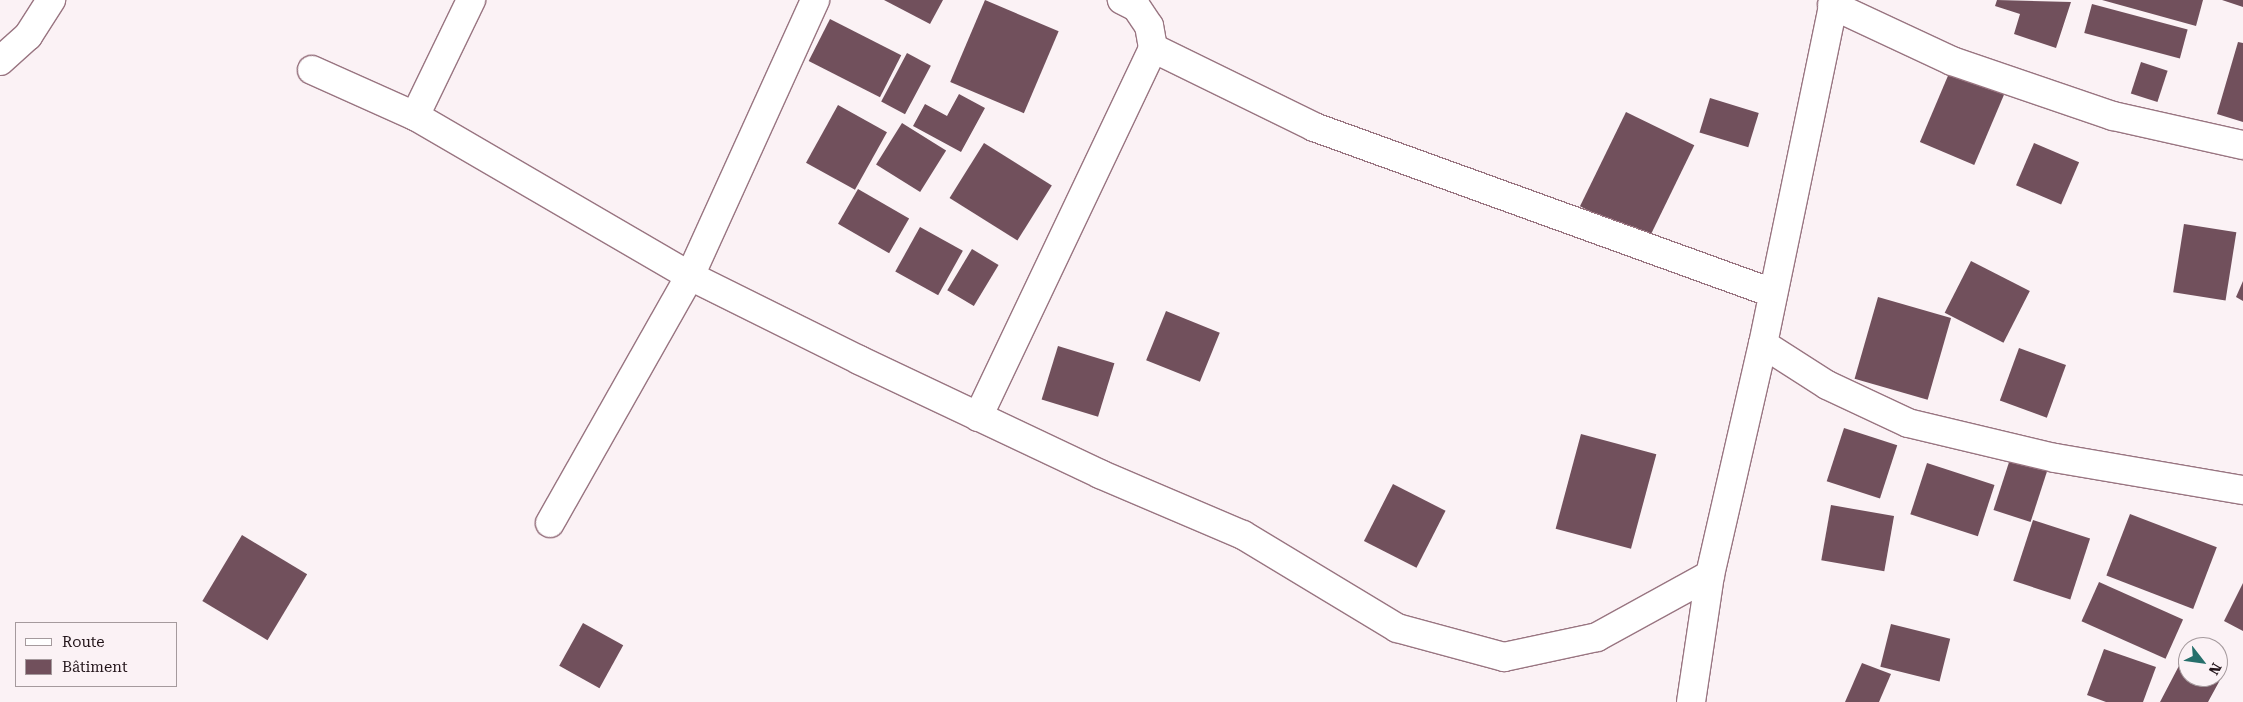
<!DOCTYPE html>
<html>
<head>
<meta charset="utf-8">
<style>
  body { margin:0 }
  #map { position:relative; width:2243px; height:702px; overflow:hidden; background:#fbf2f5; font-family:"Roboto Serif",serif }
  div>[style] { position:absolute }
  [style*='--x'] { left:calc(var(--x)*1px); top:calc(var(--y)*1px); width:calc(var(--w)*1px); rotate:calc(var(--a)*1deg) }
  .building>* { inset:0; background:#71505c; transform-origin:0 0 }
  .roads { filter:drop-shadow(1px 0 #997581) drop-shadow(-1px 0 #997581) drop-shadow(0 1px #997581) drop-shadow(0 -1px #997581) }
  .minor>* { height:28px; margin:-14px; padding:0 14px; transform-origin:14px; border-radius:14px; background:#fff }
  span { translate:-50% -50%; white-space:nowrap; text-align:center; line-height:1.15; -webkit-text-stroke:5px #fbf2f5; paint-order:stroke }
  .legend { position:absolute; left:15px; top:622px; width:162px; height:65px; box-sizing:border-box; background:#fbf2f5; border:1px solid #a59a9d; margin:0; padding:6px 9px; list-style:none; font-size:15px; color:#23151a }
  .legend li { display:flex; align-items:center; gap:10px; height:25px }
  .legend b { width:25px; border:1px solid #a59a9d }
  .north { position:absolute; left:2178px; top:637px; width:50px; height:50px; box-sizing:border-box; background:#fbf2f5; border:1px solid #a59a9d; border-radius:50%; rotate:120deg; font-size:14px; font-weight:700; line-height:20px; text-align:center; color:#23151a }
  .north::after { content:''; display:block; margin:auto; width:18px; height:22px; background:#266f6b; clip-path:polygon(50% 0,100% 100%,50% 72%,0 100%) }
</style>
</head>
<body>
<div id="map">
  <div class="building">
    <div style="clip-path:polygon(884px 0,943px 0,930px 24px)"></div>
    <div style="left:985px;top:0;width:80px;height:89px;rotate:23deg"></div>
    <div style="clip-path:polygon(1997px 0,2071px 2px,2056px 48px,2014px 34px,2020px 14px,1995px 6px)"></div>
    <div style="clip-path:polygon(2102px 0,2203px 0,2196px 26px)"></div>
    <div style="clip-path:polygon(2222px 0,2243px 0,2243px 7px)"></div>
    <div style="left:2092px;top:4px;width:99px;height:30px;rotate:15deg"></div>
    <div style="left:830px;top:19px;width:80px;height:47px;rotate:27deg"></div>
    <div style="clip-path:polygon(2238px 42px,2243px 43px,2243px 122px,2217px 114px)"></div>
    <div style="left:907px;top:53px;width:27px;height:55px;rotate:28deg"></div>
    <div style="left:2141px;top:62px;width:28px;height:33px;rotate:18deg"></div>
    <div style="left:1950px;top:71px;width:59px;height:77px;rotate:23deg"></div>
    <div style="clip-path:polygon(959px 94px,985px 108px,961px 152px,913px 126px,925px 104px,947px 116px)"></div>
    <div style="left:1710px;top:98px;width:51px;height:36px;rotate:17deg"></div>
    <div style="left:838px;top:105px;width:56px;height:66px;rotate:29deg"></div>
    <div style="left:1626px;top:112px;width:76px;height:105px;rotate:26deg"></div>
    <div style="left:902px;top:123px;width:52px;height:49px;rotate:32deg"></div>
    <div style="left:984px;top:143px;width:80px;height:65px;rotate:32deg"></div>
    <div style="left:2034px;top:143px;width:49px;height:46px;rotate:23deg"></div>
    <div style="left:858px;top:189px;width:59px;height:40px;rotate:30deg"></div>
    <div style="left:2184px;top:224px;width:53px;height:69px;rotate:9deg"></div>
    <div style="left:920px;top:227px;width:49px;height:51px;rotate:29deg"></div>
    <div style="left:972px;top:249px;width:31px;height:48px;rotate:31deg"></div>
    <div style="left:1971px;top:261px;width:66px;height:58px;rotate:27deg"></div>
    <div style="clip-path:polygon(2243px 281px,2243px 301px,2236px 297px)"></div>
    <div style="left:1878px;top:297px;width:76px;height:85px;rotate:16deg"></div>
    <div style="left:1166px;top:311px;width:58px;height:53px;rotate:22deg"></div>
    <div style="left:1058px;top:346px;width:59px;height:56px;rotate:17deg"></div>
    <div style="left:2019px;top:348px;width:50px;height:56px;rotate:20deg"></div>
    <div style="left:1844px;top:428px;width:56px;height:56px;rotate:18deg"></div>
    <div style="left:1581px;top:434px;width:78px;height:98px;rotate:15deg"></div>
    <div style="left:2012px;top:453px;width:39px;height:60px;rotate:18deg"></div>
    <div style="left:1927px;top:463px;width:71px;height:54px;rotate:18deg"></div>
    <div style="left:1393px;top:484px;width:59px;height:64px;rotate:27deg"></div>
    <div style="left:1831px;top:505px;width:64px;height:56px;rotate:10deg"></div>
    <div style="left:2130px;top:514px;width:93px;height:66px;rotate:21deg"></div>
    <div style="left:2033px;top:520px;width:60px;height:64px;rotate:18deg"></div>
    <div style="left:242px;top:535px;width:76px;height:77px;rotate:31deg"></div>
    <div style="left:2099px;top:582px;width:92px;height:43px;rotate:24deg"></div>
    <div style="clip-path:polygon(2243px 583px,2243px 631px,2224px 621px)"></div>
    <div style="left:583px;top:623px;width:46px;height:49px;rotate:29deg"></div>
    <div style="left:1891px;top:624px;width:61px;height:44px;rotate:14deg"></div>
    <div style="clip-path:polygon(2104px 649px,2156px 667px,2143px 702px,2106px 702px,2087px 695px)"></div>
    <div style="clip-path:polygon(2182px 660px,2188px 663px,2188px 677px,2214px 677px,2220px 680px,2208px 702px,2160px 702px)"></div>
    <div style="clip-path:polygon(1862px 663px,1891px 674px,1879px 702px,1845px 702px)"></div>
  </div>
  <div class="roads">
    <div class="minor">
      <div style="--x:1832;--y:5;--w:132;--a:25"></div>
      <div style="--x:1952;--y:61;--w:170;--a:18.9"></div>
      <div style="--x:2113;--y:116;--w:133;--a:12.6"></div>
      <div style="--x:1153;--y:48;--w:179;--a:26.1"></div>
      <div style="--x:1314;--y:127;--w:487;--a:19.9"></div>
      <div style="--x:0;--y:61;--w:38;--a:-42"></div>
      <div style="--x:28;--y:36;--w:43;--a:-57.4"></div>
      <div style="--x:312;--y:70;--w:113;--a:24.1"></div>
      <div style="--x:415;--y:116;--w:318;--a:30.2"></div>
      <div style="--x:690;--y:276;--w:189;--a:26.4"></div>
      <div style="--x:859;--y:360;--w:267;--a:25.3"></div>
      <div style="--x:1100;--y:474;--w:155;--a:23.1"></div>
      <div style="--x:1243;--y:535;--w:180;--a:31.1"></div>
      <div style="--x:1397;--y:628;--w:111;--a:15.2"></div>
      <div style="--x:1504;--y:657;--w:95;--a:-12.1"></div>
      <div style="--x:1597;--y:637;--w:129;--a:-28.8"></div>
      <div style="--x:1710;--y:575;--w:237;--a:-77.1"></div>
      <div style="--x:1763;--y:344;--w:351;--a:-78.3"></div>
      <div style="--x:415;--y:116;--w:129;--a:-64.2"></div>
      <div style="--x:1763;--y:344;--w:76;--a:32.6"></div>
      <div style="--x:1827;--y:385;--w:89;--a:25.1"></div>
      <div style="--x:1908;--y:423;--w:151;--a:13.4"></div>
      <div style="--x:2055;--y:458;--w:191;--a:9.7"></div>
      <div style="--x:978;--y:417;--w:408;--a:-64.6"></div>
      <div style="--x:1153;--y:48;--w:22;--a:-100"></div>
      <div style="--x:1149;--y:26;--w:23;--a:-124"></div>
      <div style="--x:1136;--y:7;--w:16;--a:-153"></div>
      <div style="--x:550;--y:523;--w:284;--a:-60.5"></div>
      <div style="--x:690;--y:276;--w:303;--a:-65.6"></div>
      <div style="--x:1691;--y:702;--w:128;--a:-81.5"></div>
    </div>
  </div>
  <ul class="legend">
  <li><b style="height:6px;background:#fff"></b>Route</li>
  <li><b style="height:14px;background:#71505c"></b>Bâtiment</li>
  </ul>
  <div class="north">N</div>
</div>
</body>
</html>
